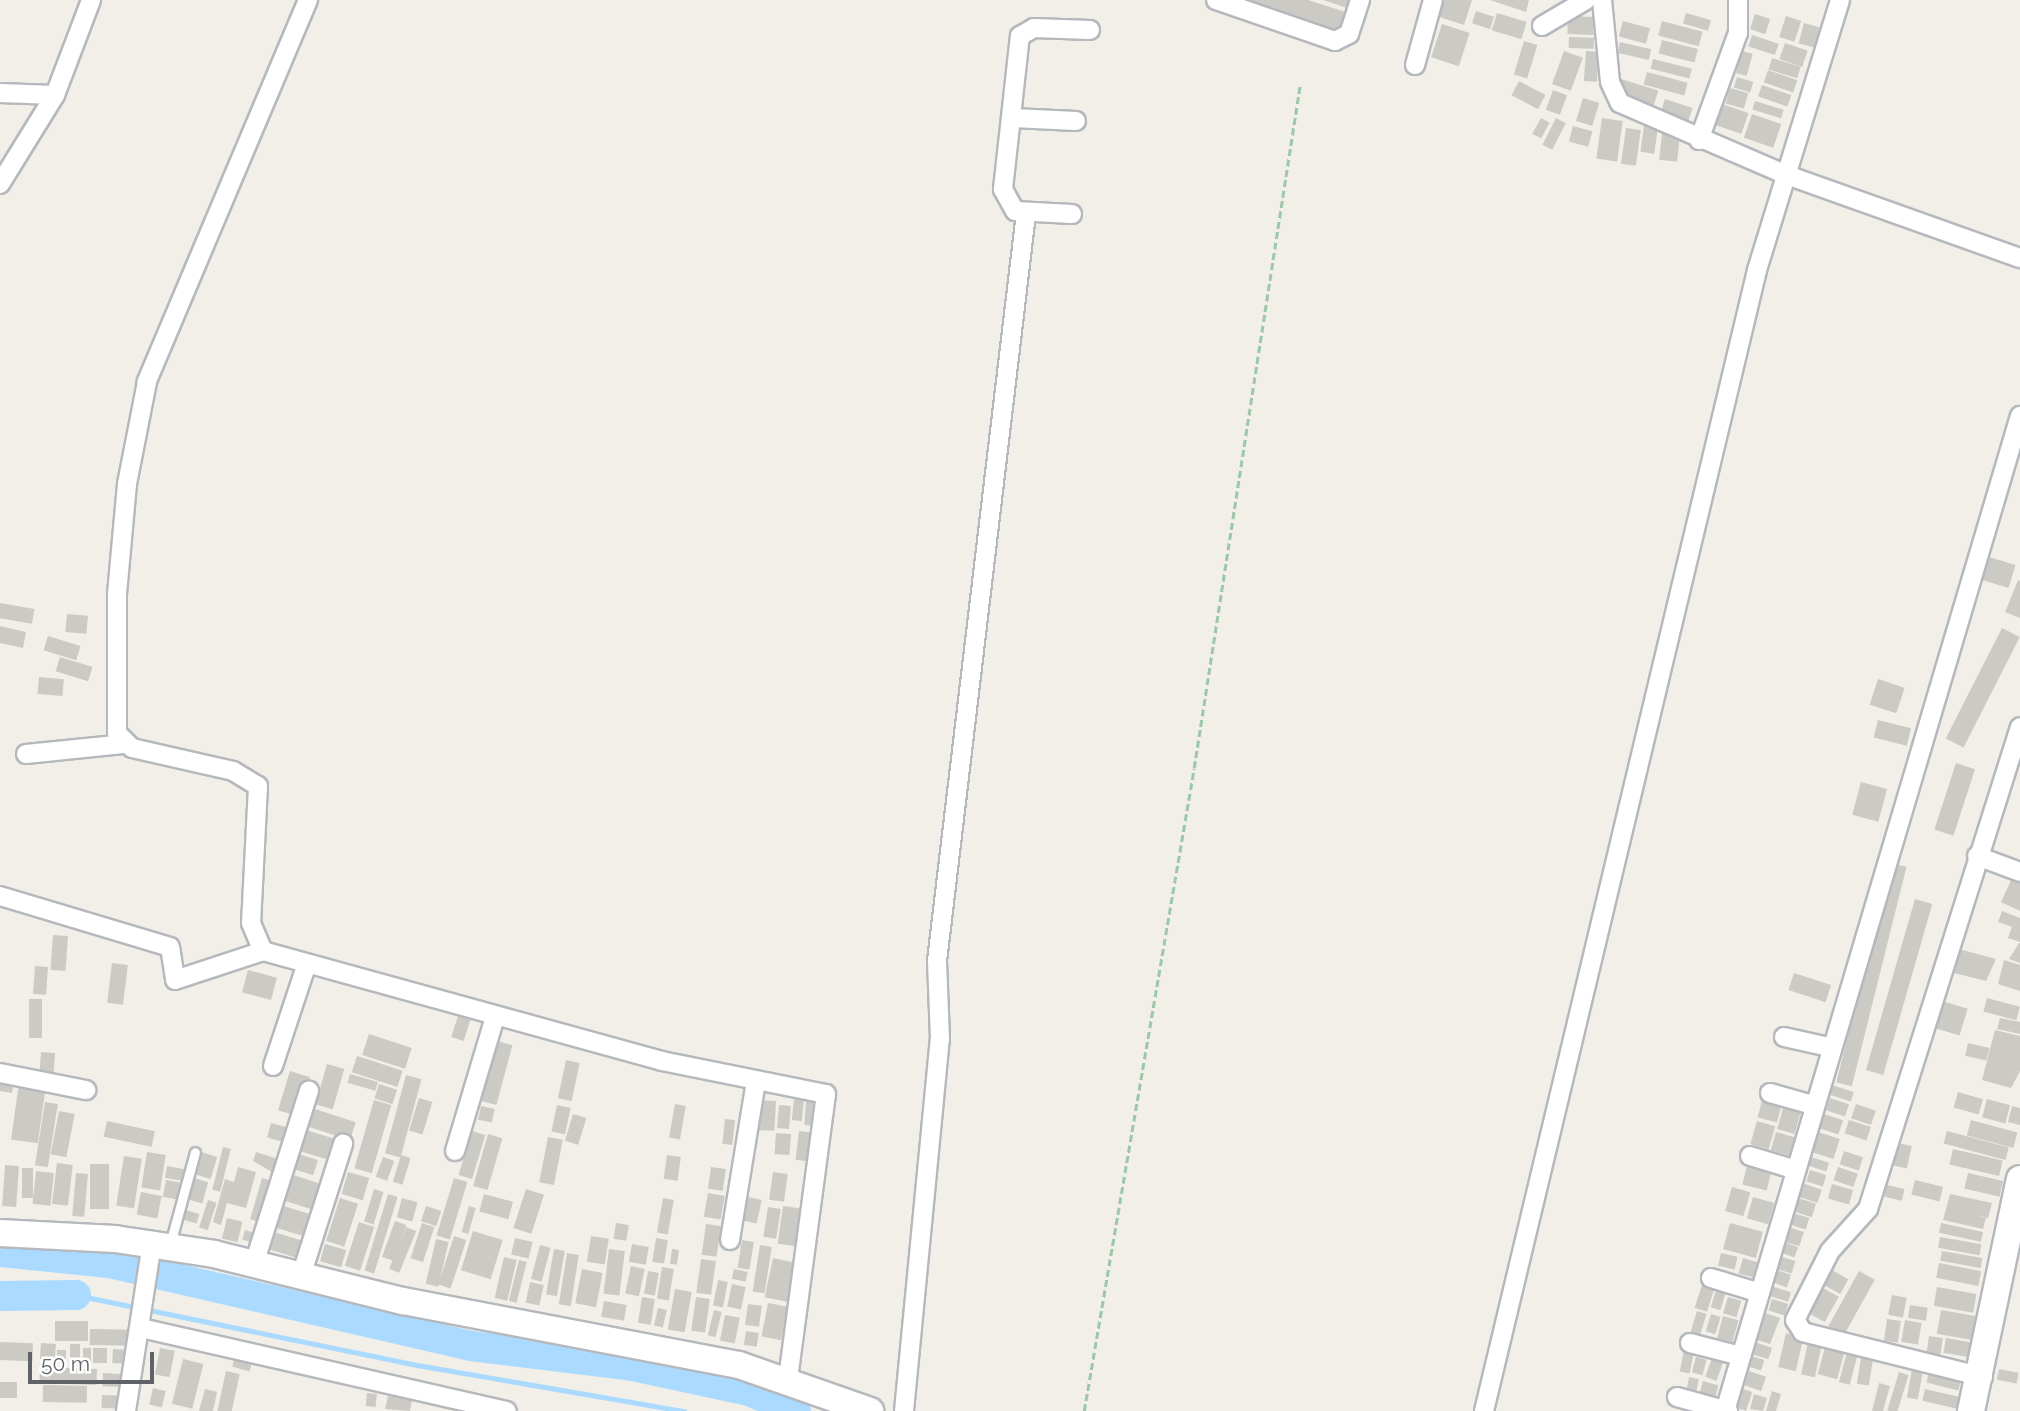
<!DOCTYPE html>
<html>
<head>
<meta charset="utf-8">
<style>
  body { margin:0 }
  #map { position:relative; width:2020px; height:1411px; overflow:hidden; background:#f1efe8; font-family:Raleway,sans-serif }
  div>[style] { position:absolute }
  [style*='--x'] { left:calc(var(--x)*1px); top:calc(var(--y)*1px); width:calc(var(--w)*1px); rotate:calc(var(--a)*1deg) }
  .stream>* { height:5px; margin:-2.5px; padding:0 2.5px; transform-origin:2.5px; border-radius:2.5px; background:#aadaff }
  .river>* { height:30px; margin:-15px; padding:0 15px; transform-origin:15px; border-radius:15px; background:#aadaff }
  .building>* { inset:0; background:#cccac5; transform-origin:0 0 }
  .path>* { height:2.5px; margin-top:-1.25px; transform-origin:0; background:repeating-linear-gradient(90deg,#9cc7a9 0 7px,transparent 0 10.5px) }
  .roads { filter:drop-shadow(2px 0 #b5b8bc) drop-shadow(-2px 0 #b5b8bc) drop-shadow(0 2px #b5b8bc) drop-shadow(0 -2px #b5b8bc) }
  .lane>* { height:9px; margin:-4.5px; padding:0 4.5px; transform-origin:4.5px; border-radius:4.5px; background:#fff }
  .street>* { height:18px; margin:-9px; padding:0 9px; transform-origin:9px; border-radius:9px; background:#fff }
  .secondary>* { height:26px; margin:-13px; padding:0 13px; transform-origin:13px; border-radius:13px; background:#fff }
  span { translate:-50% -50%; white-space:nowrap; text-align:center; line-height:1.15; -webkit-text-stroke:5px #fff; paint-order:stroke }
  .scale { position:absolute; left:28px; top:1352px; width:126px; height:32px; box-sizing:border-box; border:4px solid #5f6368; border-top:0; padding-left:9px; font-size:21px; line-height:24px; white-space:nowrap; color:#5f6368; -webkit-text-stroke:5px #fff; paint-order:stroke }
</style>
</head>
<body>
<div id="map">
  <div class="stream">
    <div style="--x:76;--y:1295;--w:348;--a:11.6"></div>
    <div style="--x:417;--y:1365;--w:271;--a:9.8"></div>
  </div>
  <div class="river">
    <div style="--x:0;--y:1252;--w:110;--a:5.8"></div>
    <div style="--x:109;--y:1263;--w:371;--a:12.9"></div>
    <div style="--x:471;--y:1346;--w:163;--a:7"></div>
    <div style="--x:633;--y:1366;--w:119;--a:12.2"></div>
    <div style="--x:749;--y:1391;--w:51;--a:23.1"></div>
    <div style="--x:0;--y:1296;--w:76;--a:-0.8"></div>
  </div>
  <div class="building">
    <div style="clip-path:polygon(1234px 0,1308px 0,1349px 13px,1341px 36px)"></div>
    <div style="clip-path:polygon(1323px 0,1353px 0,1350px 9px)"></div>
    <div style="clip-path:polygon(1441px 0,1472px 0,1464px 25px,1436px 16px)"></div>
    <div style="clip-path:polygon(1490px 0,1529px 0,1526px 12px)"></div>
    <div style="left:1476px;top:11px;width:19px;height:13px;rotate:18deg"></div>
    <div style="left:1497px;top:13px;width:31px;height:18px;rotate:17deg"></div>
    <div style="left:1686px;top:13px;width:26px;height:11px;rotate:16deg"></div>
    <div style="left:1755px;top:14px;width:16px;height:16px;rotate:18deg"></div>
    <div style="left:1568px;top:16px;width:26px;height:18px;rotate:2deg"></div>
    <div style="left:1786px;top:16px;width:16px;height:22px;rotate:18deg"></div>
    <div style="left:1623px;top:21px;width:28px;height:16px;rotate:15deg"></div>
    <div style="left:1662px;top:21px;width:42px;height:15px;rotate:15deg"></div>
    <div style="left:1804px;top:23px;width:16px;height:21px;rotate:15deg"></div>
    <div style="left:1442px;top:24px;width:29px;height:35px;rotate:18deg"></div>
    <div style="left:1752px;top:35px;width:28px;height:12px;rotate:18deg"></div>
    <div style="left:1569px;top:37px;width:25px;height:11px;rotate:2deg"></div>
    <div style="left:1662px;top:40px;width:37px;height:14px;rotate:14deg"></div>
    <div style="left:1524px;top:41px;width:14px;height:35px;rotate:17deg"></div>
    <div style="left:1620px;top:42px;width:32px;height:11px;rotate:13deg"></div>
    <div style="left:1785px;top:43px;width:24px;height:17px;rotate:19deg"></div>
    <div style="left:1564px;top:51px;width:20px;height:35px;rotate:20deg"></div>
    <div style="left:1586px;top:51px;width:13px;height:30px;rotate:4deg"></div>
    <div style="left:1742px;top:51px;width:11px;height:23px;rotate:15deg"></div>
    <div style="left:1772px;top:58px;width:30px;height:12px;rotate:17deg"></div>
    <div style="left:1653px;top:59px;width:40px;height:10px;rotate:14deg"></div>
    <div style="left:1768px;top:70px;width:31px;height:13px;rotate:19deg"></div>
    <div style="left:1647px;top:72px;width:42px;height:13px;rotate:15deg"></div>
    <div style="left:1737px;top:77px;width:17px;height:11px;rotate:17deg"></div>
    <div style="left:1621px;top:79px;width:39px;height:17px;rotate:17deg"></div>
    <div style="left:1519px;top:81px;width:30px;height:16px;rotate:28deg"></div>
    <div style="left:1762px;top:85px;width:31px;height:12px;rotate:19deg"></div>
    <div style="left:1730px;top:88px;width:19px;height:16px;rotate:16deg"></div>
    <div style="left:1553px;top:90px;width:15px;height:21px;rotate:20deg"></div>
    <div style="left:1583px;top:98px;width:17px;height:24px;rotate:17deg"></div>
    <div style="left:1665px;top:99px;width:29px;height:13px;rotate:18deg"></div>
    <div style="left:1755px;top:101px;width:30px;height:9px;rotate:17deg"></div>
    <div style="left:1722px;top:104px;width:28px;height:22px;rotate:19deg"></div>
    <div style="left:1752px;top:114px;width:31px;height:25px;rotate:19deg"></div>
    <div style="left:1541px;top:118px;width:10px;height:18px;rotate:29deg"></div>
    <div style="left:1556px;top:118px;width:11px;height:30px;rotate:27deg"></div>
    <div style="left:1602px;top:118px;width:21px;height:41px;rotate:8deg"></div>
    <div style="left:1573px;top:126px;width:20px;height:16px;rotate:15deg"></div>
    <div style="left:1644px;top:126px;width:14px;height:26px;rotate:8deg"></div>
    <div style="left:1626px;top:128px;width:15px;height:36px;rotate:8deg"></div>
    <div style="left:1662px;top:133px;width:18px;height:27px;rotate:6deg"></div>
    <div style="left:1983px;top:555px;width:34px;height:24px;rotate:17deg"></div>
    <div style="clip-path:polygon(2018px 580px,2020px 581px,2020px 618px,2005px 612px)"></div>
    <div style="left:0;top:603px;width:35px;height:15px;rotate:10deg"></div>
    <div style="left:67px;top:614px;width:21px;height:18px;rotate:5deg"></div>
    <div style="clip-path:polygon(0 626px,26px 632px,23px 648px,0 643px)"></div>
    <div style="left:2002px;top:628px;width:20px;height:124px;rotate:27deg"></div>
    <div style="left:48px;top:636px;width:34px;height:15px;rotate:17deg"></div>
    <div style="left:60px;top:657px;width:34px;height:15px;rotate:17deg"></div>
    <div style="left:39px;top:677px;width:25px;height:17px;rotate:5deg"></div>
    <div style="left:1878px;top:679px;width:28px;height:27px;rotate:18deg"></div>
    <div style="left:1878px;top:720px;width:34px;height:18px;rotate:14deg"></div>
    <div style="left:1956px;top:763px;width:20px;height:70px;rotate:18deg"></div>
    <div style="left:1861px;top:782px;width:27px;height:34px;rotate:15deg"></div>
    <div style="left:1891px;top:863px;width:16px;height:226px;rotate:14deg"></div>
    <div style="clip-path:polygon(2013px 876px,2020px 879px,2020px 911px,2001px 902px)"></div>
    <div style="left:1915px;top:899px;width:18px;height:178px;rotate:16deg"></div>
    <div style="clip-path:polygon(2002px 911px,2020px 918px,2020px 942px,2008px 938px,2012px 927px,1998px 922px)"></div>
    <div style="left:53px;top:935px;width:15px;height:35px;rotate:4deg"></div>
    <div style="clip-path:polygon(2019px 943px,2020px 943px,2020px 963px,2009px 959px)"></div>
    <div style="clip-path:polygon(1955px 948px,1996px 959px,1986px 981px,1954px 973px)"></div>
    <div style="clip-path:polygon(2004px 960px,2020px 965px,2020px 991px,1998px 984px)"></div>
    <div style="left:112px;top:963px;width:16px;height:40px;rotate:7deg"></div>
    <div style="left:35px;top:966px;width:13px;height:28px;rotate:4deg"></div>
    <div style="left:248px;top:970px;width:30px;height:23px;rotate:15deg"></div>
    <div style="left:1794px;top:973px;width:39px;height:18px;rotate:18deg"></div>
    <div style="left:1987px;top:998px;width:34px;height:14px;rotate:15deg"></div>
    <div style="left:29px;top:999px;width:13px;height:39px"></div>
    <div style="left:1939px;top:1000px;width:30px;height:28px;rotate:17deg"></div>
    <div style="left:458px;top:1016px;width:13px;height:22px;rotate:18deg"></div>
    <div style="clip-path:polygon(2000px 1018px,2020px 1022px,2020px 1034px,1997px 1029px)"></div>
    <div style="clip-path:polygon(1995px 1030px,2020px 1036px,2020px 1071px,2011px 1088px,1982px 1080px)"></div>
    <div style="left:369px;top:1034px;width:45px;height:22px;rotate:18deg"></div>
    <div style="left:497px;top:1041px;width:16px;height:62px;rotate:15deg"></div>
    <div style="left:1968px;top:1043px;width:22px;height:13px;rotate:13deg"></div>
    <div style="left:41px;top:1052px;width:14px;height:25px;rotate:4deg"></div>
    <div style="left:357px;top:1056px;width:48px;height:17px;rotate:18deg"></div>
    <div style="left:566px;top:1060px;width:14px;height:39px;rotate:12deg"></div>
    <div style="left:327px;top:1064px;width:18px;height:42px;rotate:16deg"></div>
    <div style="left:290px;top:1071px;width:21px;height:41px;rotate:17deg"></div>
    <div style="left:350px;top:1074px;width:29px;height:9px;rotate:16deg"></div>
    <div style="left:406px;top:1075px;width:16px;height:81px;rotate:15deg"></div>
    <div style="clip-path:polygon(0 1076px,14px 1079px,12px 1093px,0 1091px)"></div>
    <div style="left:19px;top:1083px;width:27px;height:57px;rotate:8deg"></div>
    <div style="left:379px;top:1084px;width:19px;height:15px;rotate:18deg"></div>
    <div style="left:1832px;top:1085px;width:23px;height:10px;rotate:18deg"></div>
    <div style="left:1958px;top:1092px;width:26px;height:16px;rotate:16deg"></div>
    <div style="left:1763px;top:1097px;width:20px;height:21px;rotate:15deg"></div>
    <div style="left:419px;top:1098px;width:14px;height:34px;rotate:17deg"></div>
    <div style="left:1830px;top:1098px;width:20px;height:13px;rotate:18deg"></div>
    <div style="left:794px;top:1099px;width:10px;height:21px;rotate:6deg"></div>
    <div style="left:1987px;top:1099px;width:24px;height:19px;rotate:15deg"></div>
    <div style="left:374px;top:1100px;width:18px;height:71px;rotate:16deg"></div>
    <div style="left:759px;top:1100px;width:17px;height:30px;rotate:3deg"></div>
    <div style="left:806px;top:1101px;width:15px;height:24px;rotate:4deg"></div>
    <div style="left:45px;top:1102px;width:13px;height:64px;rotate:9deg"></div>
    <div style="left:675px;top:1104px;width:11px;height:34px;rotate:10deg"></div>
    <div style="left:1856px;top:1104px;width:21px;height:15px;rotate:19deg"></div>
    <div style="left:557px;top:1105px;width:14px;height:27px;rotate:12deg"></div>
    <div style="left:779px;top:1105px;width:12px;height:23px;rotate:5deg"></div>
    <div style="left:1784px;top:1105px;width:18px;height:25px;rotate:16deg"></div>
    <div style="left:481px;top:1106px;width:14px;height:14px;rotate:12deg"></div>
    <div style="clip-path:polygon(2012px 1106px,2020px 1108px,2020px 1125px,2008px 1122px)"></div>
    <div style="left:312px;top:1108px;width:46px;height:19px;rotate:18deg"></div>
    <div style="left:59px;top:1111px;width:16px;height:44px;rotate:11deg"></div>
    <div style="left:573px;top:1114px;width:14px;height:28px;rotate:17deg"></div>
    <div style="left:1824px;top:1114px;width:20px;height:15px;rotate:18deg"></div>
    <div style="left:725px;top:1119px;width:10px;height:25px;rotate:6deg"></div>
    <div style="left:1849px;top:1120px;width:23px;height:14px;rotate:18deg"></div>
    <div style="left:1971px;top:1120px;width:48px;height:16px;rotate:15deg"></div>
    <div style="left:107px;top:1121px;width:49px;height:16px;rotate:12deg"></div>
    <div style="left:1757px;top:1121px;width:19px;height:24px;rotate:16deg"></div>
    <div style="left:271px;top:1123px;width:23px;height:15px;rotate:15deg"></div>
    <div style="left:306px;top:1130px;width:34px;height:22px;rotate:17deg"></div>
    <div style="left:472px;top:1131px;width:14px;height:46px;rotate:17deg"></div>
    <div style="left:799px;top:1131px;width:17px;height:29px;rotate:7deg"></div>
    <div style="left:1947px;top:1131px;width:64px;height:13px;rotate:15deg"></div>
    <div style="left:1776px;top:1132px;width:19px;height:19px;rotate:16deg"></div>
    <div style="left:1818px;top:1132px;width:23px;height:21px;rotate:18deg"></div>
    <div style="left:776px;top:1133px;width:15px;height:21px;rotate:4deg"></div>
    <div style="left:488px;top:1134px;width:15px;height:54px;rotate:16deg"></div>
    <div style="left:548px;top:1137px;width:15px;height:46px;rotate:11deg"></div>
    <div style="left:1898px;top:1143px;width:14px;height:23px;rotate:12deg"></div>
    <div style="left:223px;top:1147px;width:8px;height:44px;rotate:14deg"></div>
    <div style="left:1953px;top:1149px;width:51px;height:16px;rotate:13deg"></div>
    <div style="left:1844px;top:1151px;width:20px;height:14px;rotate:18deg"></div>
    <div style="left:147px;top:1152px;width:19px;height:36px;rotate:9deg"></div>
    <div style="left:201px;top:1152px;width:17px;height:23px;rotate:17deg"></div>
    <div style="clip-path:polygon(256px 1152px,281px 1160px,277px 1175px,253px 1161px)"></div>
    <div style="left:295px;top:1153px;width:24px;height:16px;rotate:17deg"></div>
    <div style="left:401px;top:1155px;width:10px;height:28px;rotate:17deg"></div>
    <div style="left:667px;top:1155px;width:14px;height:24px;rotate:8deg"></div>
    <div style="left:124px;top:1156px;width:18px;height:50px;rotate:9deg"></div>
    <div style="left:383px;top:1157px;width:12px;height:21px;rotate:20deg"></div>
    <div style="left:1811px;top:1157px;width:19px;height:9px;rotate:18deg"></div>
    <div style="left:57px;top:1163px;width:16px;height:41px;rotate:7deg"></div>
    <div style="left:90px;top:1164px;width:19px;height:45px"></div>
    <div style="left:5px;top:1165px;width:14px;height:41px;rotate:4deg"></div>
    <div style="left:167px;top:1166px;width:17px;height:12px;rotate:10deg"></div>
    <div style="left:1747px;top:1166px;width:25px;height:19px;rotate:14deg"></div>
    <div style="clip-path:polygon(238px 1167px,256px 1172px,246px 1208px,227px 1203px,221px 1225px,213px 1222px,225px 1179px,234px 1182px)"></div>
    <div style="left:711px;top:1167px;width:15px;height:22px;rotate:8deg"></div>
    <div style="left:1838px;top:1167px;width:21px;height:14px;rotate:19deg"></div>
    <div style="left:22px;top:1168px;width:11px;height:30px"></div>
    <div style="left:1810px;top:1170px;width:17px;height:12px;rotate:17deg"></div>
    <div style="left:36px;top:1171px;width:18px;height:33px;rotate:6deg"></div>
    <div style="left:348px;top:1172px;width:22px;height:23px;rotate:16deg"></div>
    <div style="left:773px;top:1172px;width:15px;height:28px;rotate:8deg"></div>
    <div style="left:76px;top:1173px;width:12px;height:43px;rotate:5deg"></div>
    <div style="left:287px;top:1173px;width:36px;height:27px;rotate:18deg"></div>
    <div style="left:1968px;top:1173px;width:36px;height:16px;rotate:13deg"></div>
    <div style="left:190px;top:1177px;width:19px;height:22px;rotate:16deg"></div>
    <div style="left:262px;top:1178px;width:15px;height:43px;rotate:16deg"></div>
    <div style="left:454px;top:1178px;width:14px;height:60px;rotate:17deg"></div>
    <div style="left:166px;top:1180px;width:15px;height:17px;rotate:11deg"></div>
    <div style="left:1915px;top:1180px;width:29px;height:15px;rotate:14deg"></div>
    <div style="left:1802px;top:1183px;width:21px;height:14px;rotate:19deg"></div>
    <div style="left:1832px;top:1184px;width:22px;height:15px;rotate:16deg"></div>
    <div style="left:1887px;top:1185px;width:18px;height:12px;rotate:13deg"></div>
    <div style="left:1732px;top:1187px;width:19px;height:25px;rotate:16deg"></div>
    <div style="left:374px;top:1189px;width:10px;height:34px;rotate:17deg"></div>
    <div style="left:526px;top:1189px;width:19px;height:41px;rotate:18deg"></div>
    <div style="left:141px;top:1192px;width:21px;height:23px;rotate:11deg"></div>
    <div style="left:708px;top:1193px;width:17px;height:24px;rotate:10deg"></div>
    <div style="left:388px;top:1194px;width:10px;height:80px;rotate:17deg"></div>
    <div style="left:484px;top:1194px;width:30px;height:18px;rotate:15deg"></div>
    <div style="clip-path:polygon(1950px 1194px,1992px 1203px,1988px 1218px,1971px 1214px,1986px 1218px,1983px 1229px,1943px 1220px)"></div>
    <div style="left:748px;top:1197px;width:14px;height:24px;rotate:12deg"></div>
    <div style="left:1753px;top:1197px;width:22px;height:22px;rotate:16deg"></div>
    <div style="left:340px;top:1198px;width:19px;height:45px;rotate:18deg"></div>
    <div style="left:402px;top:1198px;width:16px;height:20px;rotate:15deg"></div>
    <div style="left:663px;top:1198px;width:11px;height:35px;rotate:10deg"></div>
    <div style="left:1798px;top:1198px;width:19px;height:14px;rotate:18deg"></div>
    <div style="left:208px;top:1200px;width:9px;height:29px;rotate:18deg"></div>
    <div style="left:277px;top:1204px;width:37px;height:23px;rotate:17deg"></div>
    <div style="left:426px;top:1206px;width:16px;height:16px;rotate:18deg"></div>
    <div style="left:469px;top:1206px;width:7px;height:27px;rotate:16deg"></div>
    <div style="left:783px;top:1206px;width:22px;height:38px;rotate:8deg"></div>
    <div style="left:768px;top:1207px;width:13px;height:30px;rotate:9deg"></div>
    <div style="left:182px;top:1209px;width:18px;height:10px;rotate:16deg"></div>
    <div style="left:1793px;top:1213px;width:17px;height:12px;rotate:17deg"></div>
    <div style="left:227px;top:1218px;width:16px;height:21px;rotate:14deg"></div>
    <div style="left:395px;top:1221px;width:12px;height:38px;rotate:20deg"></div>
    <div style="left:359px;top:1222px;width:16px;height:46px;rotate:18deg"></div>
    <div style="left:422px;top:1223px;width:13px;height:37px;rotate:18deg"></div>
    <div style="left:616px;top:1223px;width:13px;height:16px;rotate:9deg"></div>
    <div style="left:1730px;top:1223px;width:34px;height:27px;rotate:15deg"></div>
    <div style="left:1941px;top:1223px;width:43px;height:10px;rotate:12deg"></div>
    <div style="left:706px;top:1224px;width:15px;height:31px;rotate:8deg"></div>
    <div style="left:1782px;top:1225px;width:23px;height:15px;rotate:18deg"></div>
    <div style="left:406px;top:1227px;width:11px;height:45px;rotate:22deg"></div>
    <div style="left:245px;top:1230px;width:15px;height:10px;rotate:16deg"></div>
    <div style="left:473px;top:1231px;width:31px;height:41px;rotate:17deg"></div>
    <div style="left:274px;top:1232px;width:34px;height:18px;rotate:17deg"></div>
    <div style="left:454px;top:1236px;width:13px;height:51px;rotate:18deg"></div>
    <div style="left:591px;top:1236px;width:18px;height:26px;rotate:9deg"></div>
    <div style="left:1940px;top:1237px;width:42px;height:11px;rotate:10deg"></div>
    <div style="left:515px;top:1238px;width:18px;height:17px;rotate:13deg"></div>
    <div style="left:656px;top:1238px;width:12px;height:24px;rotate:9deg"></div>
    <div style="left:436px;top:1239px;width:13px;height:46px;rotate:13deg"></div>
    <div style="left:742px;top:1240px;width:12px;height:28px;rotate:9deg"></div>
    <div style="left:1784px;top:1242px;width:15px;height:11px;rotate:20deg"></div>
    <div style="left:325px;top:1244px;width:22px;height:18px;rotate:16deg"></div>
    <div style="left:632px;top:1244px;width:17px;height:18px;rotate:10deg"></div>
    <div style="left:540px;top:1245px;width:11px;height:35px;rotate:15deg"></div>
    <div style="left:760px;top:1245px;width:12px;height:47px;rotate:9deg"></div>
    <div style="left:554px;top:1249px;width:11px;height:46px;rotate:10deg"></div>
    <div style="left:609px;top:1249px;width:16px;height:45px;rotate:7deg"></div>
    <div style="left:672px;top:1249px;width:7px;height:15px;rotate:8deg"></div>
    <div style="left:1942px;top:1251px;width:41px;height:10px;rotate:10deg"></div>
    <div style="left:567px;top:1253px;width:12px;height:52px;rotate:9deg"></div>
    <div style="left:1721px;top:1253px;width:17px;height:13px;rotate:13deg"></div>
    <div style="left:504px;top:1257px;width:13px;height:42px;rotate:13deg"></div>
    <div style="left:1782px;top:1257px;width:14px;height:13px;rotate:17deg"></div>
    <div style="left:773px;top:1258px;width:24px;height:40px;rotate:12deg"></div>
    <div style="left:1743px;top:1258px;width:15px;height:16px;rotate:16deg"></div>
    <div style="left:701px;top:1259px;width:15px;height:34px;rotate:8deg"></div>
    <div style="left:519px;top:1260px;width:8px;height:42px;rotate:14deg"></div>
    <div style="left:1939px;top:1263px;width:43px;height:15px;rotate:11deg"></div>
    <div style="left:631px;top:1266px;width:14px;height:28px;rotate:12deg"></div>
    <div style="left:662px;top:1267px;width:12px;height:32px;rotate:9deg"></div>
    <div style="left:582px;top:1269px;width:21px;height:35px;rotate:11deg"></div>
    <div style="left:734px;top:1269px;width:14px;height:10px;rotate:12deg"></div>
    <div style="left:1774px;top:1269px;width:18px;height:13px;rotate:19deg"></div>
    <div style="left:1830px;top:1269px;width:21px;height:17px;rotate:29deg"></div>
    <div style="left:648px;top:1271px;width:11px;height:23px;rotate:10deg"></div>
    <div style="left:1859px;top:1271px;width:18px;height:63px;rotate:29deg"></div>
    <div style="left:718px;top:1280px;width:10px;height:26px;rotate:11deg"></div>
    <div style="left:530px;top:1282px;width:14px;height:21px;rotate:12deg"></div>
    <div style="left:732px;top:1284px;width:14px;height:23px;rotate:12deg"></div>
    <div style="left:1702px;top:1285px;width:13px;height:24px;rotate:18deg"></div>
    <div style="left:1771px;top:1286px;width:21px;height:10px;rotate:17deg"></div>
    <div style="left:1937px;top:1287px;width:40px;height:19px;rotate:10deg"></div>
    <div style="left:1823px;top:1288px;width:18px;height:29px;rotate:29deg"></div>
    <div style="left:675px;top:1289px;width:17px;height:41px;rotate:10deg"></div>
    <div style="left:1716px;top:1290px;width:10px;height:18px;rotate:17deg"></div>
    <div style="left:1892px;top:1295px;width:15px;height:20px;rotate:11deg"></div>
    <div style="left:642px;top:1297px;width:13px;height:26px;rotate:9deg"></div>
    <div style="left:696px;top:1297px;width:14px;height:34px;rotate:8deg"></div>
    <div style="left:1728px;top:1297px;width:14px;height:17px;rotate:17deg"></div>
    <div style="left:1772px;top:1299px;width:17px;height:12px;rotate:17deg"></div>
    <div style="left:604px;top:1301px;width:23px;height:16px;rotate:10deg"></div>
    <div style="left:768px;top:1303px;width:20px;height:34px;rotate:11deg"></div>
    <div style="left:748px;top:1304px;width:14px;height:21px;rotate:8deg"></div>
    <div style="left:1910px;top:1305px;width:18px;height:13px;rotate:9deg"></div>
    <div style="left:658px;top:1308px;width:9px;height:18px;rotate:13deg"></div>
    <div style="left:714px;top:1310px;width:8px;height:26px;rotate:14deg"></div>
    <div style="left:1941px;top:1310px;width:45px;height:24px;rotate:10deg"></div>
    <div style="left:1697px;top:1311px;width:10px;height:25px;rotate:17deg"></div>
    <div style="clip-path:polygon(1759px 1311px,1780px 1318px,1770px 1344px,1754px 1339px)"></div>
    <div style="left:1711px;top:1314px;width:10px;height:18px;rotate:17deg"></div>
    <div style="left:725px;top:1315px;width:15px;height:26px;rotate:11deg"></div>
    <div style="left:1723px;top:1316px;width:16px;height:23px;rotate:15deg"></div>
    <div style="left:1887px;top:1319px;width:14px;height:22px;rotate:8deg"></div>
    <div style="left:1905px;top:1320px;width:17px;height:22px;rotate:10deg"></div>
    <div style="left:55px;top:1321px;width:33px;height:20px"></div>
    <div style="left:90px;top:1329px;width:46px;height:16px;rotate:1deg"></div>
    <div style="left:746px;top:1331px;width:13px;height:14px;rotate:9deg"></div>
    <div style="left:1786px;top:1333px;width:18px;height:35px;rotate:13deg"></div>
    <div style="left:1929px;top:1336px;width:14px;height:18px;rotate:8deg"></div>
    <div style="left:1946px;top:1338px;width:35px;height:15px;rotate:10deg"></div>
    <div style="left:0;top:1342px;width:33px;height:18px;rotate:2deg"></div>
    <div style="left:1754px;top:1342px;width:19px;height:12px;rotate:18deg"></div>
    <div style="left:1808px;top:1342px;width:14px;height:33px;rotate:12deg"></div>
    <div style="left:41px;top:1343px;width:15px;height:16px;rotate:4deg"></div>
    <div style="left:70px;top:1344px;width:10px;height:19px"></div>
    <div style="left:1825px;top:1347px;width:20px;height:28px;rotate:15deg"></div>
    <div style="left:83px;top:1348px;width:8px;height:13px"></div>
    <div style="left:93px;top:1348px;width:14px;height:15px"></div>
    <div style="left:160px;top:1348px;width:15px;height:27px;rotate:11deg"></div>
    <div style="left:113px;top:1349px;width:21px;height:14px;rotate:3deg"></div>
    <div style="left:57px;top:1350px;width:9px;height:12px"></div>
    <div style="left:1684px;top:1350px;width:10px;height:22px;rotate:11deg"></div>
    <div style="left:1847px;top:1352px;width:11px;height:31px;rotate:15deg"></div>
    <div style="left:1748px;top:1355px;width:17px;height:11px;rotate:17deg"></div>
    <div style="left:235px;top:1357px;width:18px;height:10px;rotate:16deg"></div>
    <div style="left:1696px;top:1357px;width:11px;height:16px;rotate:15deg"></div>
    <div style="left:1712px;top:1358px;width:12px;height:20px;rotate:20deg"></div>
    <div style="left:1861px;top:1358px;width:12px;height:26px;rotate:9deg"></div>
    <div style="left:183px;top:1359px;width:21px;height:46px;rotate:14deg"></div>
    <div style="left:40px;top:1367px;width:57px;height:16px;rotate:2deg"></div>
    <div style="left:1930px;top:1368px;width:33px;height:15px;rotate:14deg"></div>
    <div style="left:1912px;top:1369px;width:11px;height:29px;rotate:10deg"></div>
    <div style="left:1999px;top:1369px;width:20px;height:11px;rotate:11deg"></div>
    <div style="left:226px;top:1371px;width:14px;height:41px;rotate:12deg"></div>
    <div style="left:1749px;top:1371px;width:18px;height:15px;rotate:19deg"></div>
    <div style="left:1899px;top:1372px;width:10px;height:40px;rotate:17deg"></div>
    <div style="left:103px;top:1373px;width:22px;height:13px;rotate:3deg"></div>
    <div style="left:1689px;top:1377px;width:10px;height:18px;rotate:11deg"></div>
    <div style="left:1703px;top:1381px;width:16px;height:19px;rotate:15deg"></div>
    <div style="left:0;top:1382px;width:17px;height:16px"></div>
    <div style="clip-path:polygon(1879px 1383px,1890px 1386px,1883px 1411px,1872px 1411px)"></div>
    <div style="left:43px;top:1385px;width:44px;height:17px;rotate:1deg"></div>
    <div style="left:1737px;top:1387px;width:16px;height:20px;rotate:18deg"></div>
    <div style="left:153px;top:1388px;width:13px;height:17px;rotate:13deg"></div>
    <div style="clip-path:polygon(205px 1389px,217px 1392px,213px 1411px,199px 1411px)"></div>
    <div style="left:1925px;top:1389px;width:39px;height:12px;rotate:13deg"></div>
    <div style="clip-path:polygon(1772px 1391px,1781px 1394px,1776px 1411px,1766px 1411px)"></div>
    <div style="left:367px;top:1393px;width:10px;height:13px;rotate:6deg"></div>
    <div style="clip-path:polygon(1754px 1394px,1767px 1398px,1763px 1411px,1750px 1409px)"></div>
    <div style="left:102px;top:1395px;width:24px;height:13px;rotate:2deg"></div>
    <div style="clip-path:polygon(388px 1396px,412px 1400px,410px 1411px,385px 1409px)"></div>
  </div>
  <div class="path">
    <div style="--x:1084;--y:1411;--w:652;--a:-80.29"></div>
    <div style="--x:1194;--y:768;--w:691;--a:-81.18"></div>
  </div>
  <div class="roads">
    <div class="lane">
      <div style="--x:170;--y:1244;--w:95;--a:-74.8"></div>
    </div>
    <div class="street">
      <div style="--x:308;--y:0;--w:415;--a:112.9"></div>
      <div style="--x:147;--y:382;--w:104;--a:101.1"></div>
      <div style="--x:127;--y:484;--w:110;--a:95.2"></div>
      <div style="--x:117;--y:594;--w:139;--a:90"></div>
      <div style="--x:117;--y:733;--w:21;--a:45"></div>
      <div style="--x:132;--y:748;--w:104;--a:12.8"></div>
      <div style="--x:233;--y:771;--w:29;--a:31"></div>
      <div style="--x:258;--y:786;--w:137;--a:92.9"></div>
      <div style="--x:251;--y:923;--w:30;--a:67"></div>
      <div style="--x:263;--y:951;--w:414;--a:15.4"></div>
      <div style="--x:662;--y:1061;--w:167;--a:11.4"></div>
      <div style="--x:826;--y:1094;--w:288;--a:97.6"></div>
      <div style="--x:1216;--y:0;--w:126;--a:19"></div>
      <div style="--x:1335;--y:41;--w:16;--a:-27"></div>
      <div style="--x:1349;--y:34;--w:36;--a:-72"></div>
      <div style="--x:1602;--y:0;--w:82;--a:84.4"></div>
      <div style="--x:1610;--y:82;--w:23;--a:65"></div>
      <div style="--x:1620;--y:103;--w:179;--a:23.4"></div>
      <div style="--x:1784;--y:174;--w:251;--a:19.6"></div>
      <div style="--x:1542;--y:26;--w:51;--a:-30.6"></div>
      <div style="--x:1415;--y:65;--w:67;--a:-74.5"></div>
      <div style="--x:0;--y:93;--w:55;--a:2.1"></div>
      <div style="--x:1013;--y:118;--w:63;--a:2.7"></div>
      <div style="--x:1699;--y:140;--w:114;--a:-70"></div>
      <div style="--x:1738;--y:33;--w:33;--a:-90"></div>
      <div style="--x:0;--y:184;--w:105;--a:-58.3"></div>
      <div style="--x:55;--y:95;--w:102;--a:-69.2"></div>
      <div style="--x:1072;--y:214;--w:57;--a:-177"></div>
      <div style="--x:1015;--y:211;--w:25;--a:-119"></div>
      <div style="--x:1003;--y:189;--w:154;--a:-83.7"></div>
      <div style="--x:1020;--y:36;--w:16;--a:-30"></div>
      <div style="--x:1034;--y:28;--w:56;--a:2"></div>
      <div style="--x:26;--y:754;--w:100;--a:-5.8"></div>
      <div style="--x:1977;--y:856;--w:46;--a:20.4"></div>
      <div style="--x:0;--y:896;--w:177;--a:16.7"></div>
      <div style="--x:170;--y:947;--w:33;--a:81"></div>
      <div style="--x:175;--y:980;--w:93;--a:-18.2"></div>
      <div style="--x:1784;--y:1037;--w:46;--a:12.5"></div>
      <div style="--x:273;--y:1066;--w:108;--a:-71.7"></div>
      <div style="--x:0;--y:1073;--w:88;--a:11.2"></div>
      <div style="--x:1770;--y:1093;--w:45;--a:15.6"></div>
      <div style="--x:455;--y:1151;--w:140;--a:-73.4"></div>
      <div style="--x:1750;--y:1156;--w:48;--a:16.9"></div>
      <div style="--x:730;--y:1240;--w:161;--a:-80.7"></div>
      <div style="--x:254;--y:1264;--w:182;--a:-72.4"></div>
      <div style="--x:301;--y:1276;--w:139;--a:-72.3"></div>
      <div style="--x:1711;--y:1278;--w:51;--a:17"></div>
      <div style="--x:141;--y:1328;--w:375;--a:12.8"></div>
      <div style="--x:1690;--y:1343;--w:53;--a:14.3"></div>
      <div style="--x:1983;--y:1377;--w:186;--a:-166"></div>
      <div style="--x:1803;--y:1332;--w:14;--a:-124"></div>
      <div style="--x:1795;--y:1320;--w:77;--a:-63.1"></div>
      <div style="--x:1830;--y:1251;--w:57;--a:-47.9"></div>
      <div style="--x:1868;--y:1209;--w:505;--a:-72.5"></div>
      <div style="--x:1677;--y:1397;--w:53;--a:15.4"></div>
      <div style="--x:126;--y:1411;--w:170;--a:-81.2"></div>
      <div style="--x:904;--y:1411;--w:374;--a:-84.5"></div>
      <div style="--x:940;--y:1039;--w:78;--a:-92.2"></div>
      <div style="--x:937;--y:961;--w:753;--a:-83.21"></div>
      <div style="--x:1484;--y:1411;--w:1173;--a:-76.54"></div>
      <div style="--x:1757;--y:270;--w:282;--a:-72.9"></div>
      <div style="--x:1725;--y:1411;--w:1038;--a:-73.49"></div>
    </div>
    <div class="secondary">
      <div style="--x:0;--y:1233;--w:115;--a:3"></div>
      <div style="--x:115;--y:1239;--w:100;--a:8.6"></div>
      <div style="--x:214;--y:1254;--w:195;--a:14"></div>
      <div style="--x:403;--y:1301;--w:342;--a:10.8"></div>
      <div style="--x:739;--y:1365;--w:139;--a:19.3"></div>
      <div style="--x:1971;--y:1411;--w:237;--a:-78.1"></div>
    </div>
  </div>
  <div class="scale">50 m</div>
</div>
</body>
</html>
